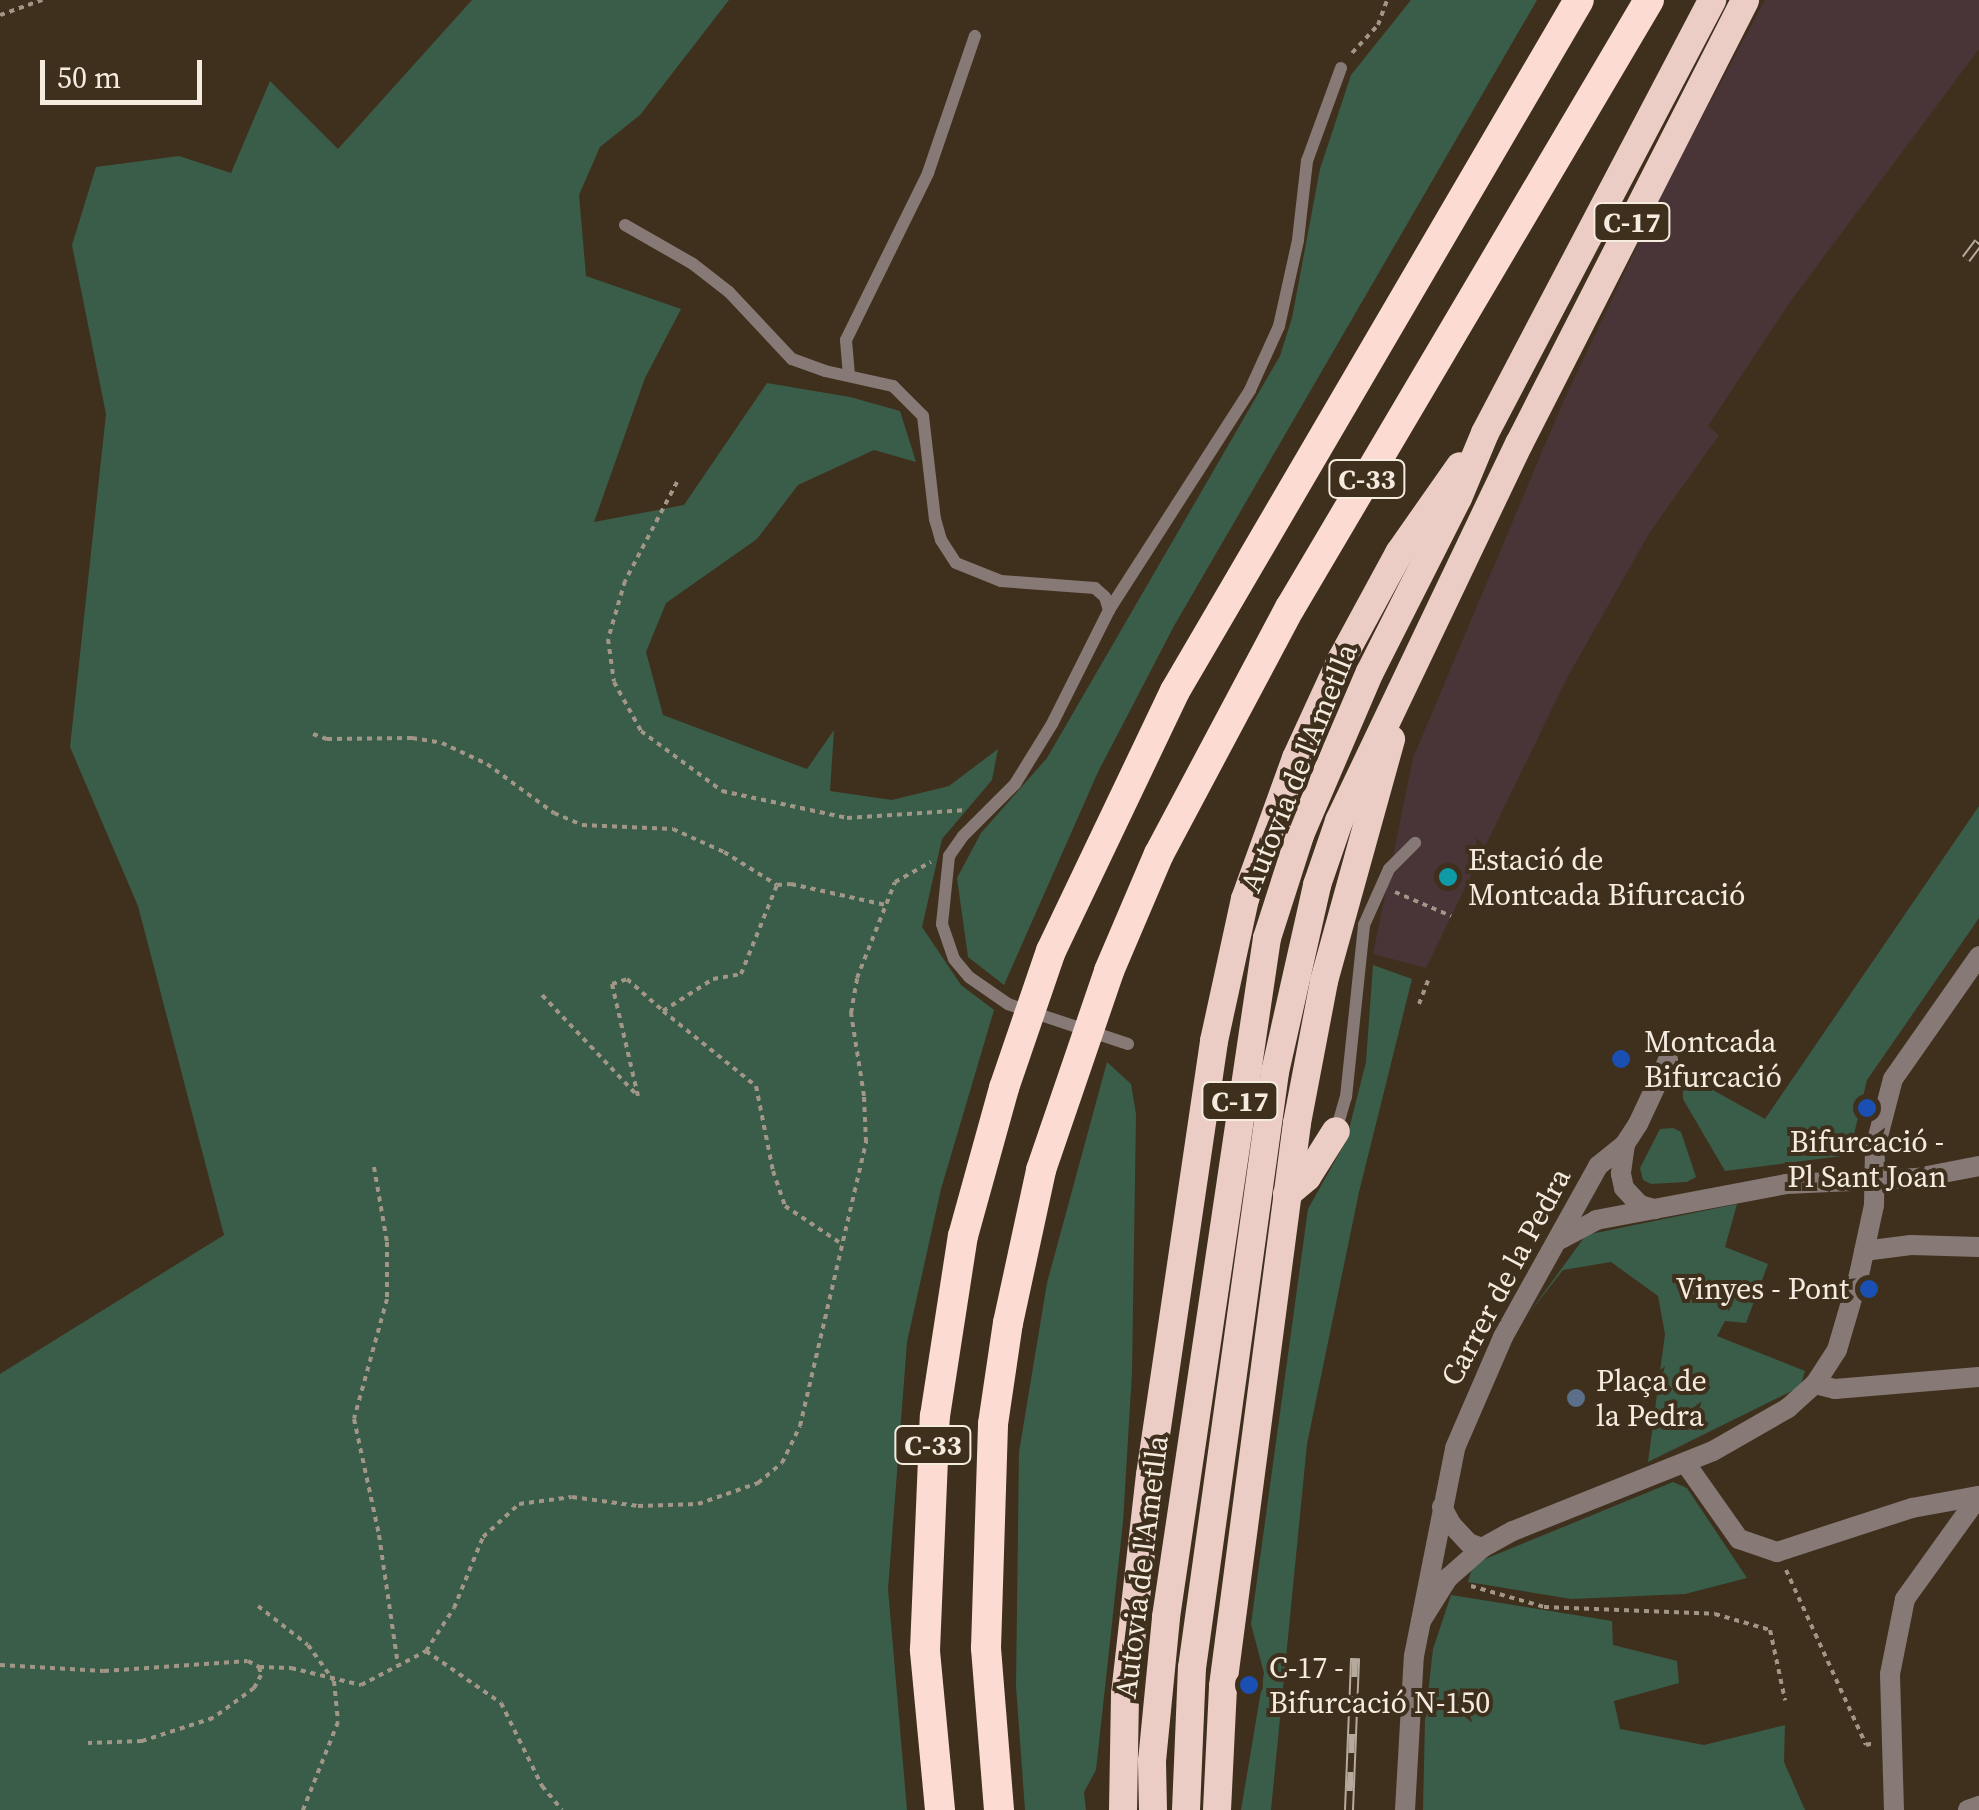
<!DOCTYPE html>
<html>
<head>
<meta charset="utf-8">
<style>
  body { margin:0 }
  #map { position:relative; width:1979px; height:1810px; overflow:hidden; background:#3f301d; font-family:"Source Serif 4",serif }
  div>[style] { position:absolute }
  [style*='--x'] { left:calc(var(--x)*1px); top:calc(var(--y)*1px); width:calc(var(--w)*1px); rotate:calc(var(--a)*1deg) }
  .industrial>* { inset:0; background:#493437 }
  .green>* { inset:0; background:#395d49 }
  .path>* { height:4px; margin-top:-2px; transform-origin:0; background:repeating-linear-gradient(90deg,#a29687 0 5px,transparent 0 10px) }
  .service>* { height:12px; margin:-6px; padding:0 6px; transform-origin:6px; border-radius:6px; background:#877976 }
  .minor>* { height:20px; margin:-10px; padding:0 10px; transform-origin:10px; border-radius:10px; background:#877976 }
  .trunk>* { height:28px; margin:-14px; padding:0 14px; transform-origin:14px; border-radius:14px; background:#eccdc6 }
  .motorway>* { height:30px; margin:-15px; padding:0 15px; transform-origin:15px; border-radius:15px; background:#fcdbd3 }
  .rail>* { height:10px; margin-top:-5px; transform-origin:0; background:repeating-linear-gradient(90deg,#3f301d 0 19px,#b6aa9c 0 38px); box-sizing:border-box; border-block:2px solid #b6aa9c }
  .dots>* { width:28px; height:28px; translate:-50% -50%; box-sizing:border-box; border:5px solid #3f301d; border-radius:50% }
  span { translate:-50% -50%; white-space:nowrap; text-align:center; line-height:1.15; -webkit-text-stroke:8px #3f301d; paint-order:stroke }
  .shield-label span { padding:2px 8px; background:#3f301d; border:2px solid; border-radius:8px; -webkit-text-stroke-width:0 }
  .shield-label { font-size:28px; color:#f5ebdf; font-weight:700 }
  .street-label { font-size:30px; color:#f5ebdf }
  .poi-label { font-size:30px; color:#f5ebdf }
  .left { translate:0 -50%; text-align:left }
  .right { translate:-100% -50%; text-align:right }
  .scale { position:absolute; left:40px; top:60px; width:162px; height:45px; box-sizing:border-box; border:5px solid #f5ebdf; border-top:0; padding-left:12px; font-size:30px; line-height:35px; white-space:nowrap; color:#f5ebdf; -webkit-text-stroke:8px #3f301d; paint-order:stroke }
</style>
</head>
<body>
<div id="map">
  <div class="industrial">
    <div style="clip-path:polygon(1765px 0,1979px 0,1979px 49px,1790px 302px,1708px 426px,1719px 435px,1650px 532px,1568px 676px,1426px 968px,1373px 954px,1413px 758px,1563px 402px,1671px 175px)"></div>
  </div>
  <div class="green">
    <div style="clip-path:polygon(472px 0,729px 0,640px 115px,600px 147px,579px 195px,586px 276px,681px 309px,645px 378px,594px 522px,684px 505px,767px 383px,850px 397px,900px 411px,916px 462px,874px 450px,798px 485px,757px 539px,666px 603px,646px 652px,663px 715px,807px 769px,834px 730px,830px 791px,892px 800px,949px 786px,998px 749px,992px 780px,942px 839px,922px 927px,961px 985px,994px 1010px,941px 1189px,907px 1342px,888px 1589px,907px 1810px,0 1810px,0 1374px,224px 1235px,138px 906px,70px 747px,106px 414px,72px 245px,96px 167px,179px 156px,231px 173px,270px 81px,338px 149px)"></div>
    <div style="clip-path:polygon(1411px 0,1537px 0,1174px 626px,1098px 772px,1004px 985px,968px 957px,957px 878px,981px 833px,1047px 758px,1280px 356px,1292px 318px,1320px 169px,1351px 75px)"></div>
    <div style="clip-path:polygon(1979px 806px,1979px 918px,1867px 1080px,1849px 1155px,1725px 1171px,1683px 1099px,1683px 1091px,1702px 1084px,1765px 1119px)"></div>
    <div style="clip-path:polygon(1373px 965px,1412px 979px,1359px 1192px,1307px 1444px,1271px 1810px,1241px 1810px,1264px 1673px,1251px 1624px,1308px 1209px,1346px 1141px,1366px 1062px)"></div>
    <div style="clip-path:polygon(1107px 1062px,1131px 1084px,1136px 1114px,1132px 1372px,1123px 1522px,1096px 1770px,1084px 1792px,1086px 1810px,1025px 1810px,1016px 1686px,1019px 1452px,1047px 1283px)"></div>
    <div style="clip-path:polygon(1673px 1128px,1681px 1132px,1696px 1177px,1687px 1182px,1651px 1184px,1643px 1180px,1640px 1168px,1660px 1129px)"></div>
    <div style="clip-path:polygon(1737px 1204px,1725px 1247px,1768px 1264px,1746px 1323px,1725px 1321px,1717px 1336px,1805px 1371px,1800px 1387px,1648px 1462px,1665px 1334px,1658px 1296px,1611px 1262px,1563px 1270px,1527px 1316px,1586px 1235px)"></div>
    <div style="clip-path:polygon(1673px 1482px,1687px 1488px,1747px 1578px,1685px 1594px,1571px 1599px,1468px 1582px,1473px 1564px)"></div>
    <div style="clip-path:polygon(1451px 1595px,1612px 1621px,1613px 1645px,1677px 1661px,1679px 1683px,1614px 1701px,1620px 1729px,1704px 1745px,1785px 1725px,1784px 1762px,1805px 1810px,1423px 1810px,1425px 1720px,1433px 1649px)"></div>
  </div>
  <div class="path">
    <div style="--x:0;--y:15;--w:45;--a:-19.7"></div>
    <div style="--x:1352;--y:53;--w:38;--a:-47"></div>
    <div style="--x:1378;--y:25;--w:27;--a:-70"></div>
    <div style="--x:677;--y:482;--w:112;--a:117.7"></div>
    <div style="--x:625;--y:581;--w:60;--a:106.3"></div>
    <div style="--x:608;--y:639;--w:43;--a:82.1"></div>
    <div style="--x:614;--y:682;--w:56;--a:61.1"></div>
    <div style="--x:641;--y:731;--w:101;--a:36.5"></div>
    <div style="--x:722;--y:791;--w:128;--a:12.2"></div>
    <div style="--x:847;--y:818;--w:120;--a:-3.8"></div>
    <div style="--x:313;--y:734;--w:15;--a:20"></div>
    <div style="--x:327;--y:739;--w:85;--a:-0.7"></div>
    <div style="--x:412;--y:738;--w:30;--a:9"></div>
    <div style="--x:442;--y:743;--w:50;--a:25"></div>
    <div style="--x:487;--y:764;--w:83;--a:36.2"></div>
    <div style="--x:554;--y:813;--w:30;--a:23"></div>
    <div style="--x:582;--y:825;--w:91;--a:2.5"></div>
    <div style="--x:673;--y:829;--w:56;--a:24.3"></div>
    <div style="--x:724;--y:852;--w:62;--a:31.9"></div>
    <div style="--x:777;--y:885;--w:14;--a:-4"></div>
    <div style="--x:791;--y:884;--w:97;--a:12.5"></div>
    <div style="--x:1395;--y:892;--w:61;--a:23.2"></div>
    <div style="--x:542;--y:995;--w:139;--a:46.5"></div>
    <div style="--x:638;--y:1096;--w:115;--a:-103.1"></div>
    <div style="--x:612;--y:984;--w:16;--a:-18"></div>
    <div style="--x:627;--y:979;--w:48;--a:41.6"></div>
    <div style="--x:663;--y:1011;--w:59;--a:-32.6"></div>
    <div style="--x:713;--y:979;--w:28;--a:-10"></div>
    <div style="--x:741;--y:974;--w:96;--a:-68"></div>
    <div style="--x:1419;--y:1004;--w:28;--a:-69"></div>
    <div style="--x:663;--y:1011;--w:119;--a:38.9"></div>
    <div style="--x:756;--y:1086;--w:87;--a:78.7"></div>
    <div style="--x:773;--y:1171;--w:37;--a:71"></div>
    <div style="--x:785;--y:1206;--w:65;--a:33.7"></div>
    <div style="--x:374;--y:1167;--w:76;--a:80.2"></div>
    <div style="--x:387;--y:1242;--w:57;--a:90"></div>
    <div style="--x:387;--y:1299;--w:124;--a:105.4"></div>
    <div style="--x:354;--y:1419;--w:119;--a:77.8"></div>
    <div style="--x:379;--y:1535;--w:132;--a:81.7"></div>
    <div style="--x:1786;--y:1570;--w:192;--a:65.4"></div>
    <div style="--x:1866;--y:1745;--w:8;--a:-14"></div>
    <div style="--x:1471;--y:1586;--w:76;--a:16"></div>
    <div style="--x:1544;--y:1607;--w:171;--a:2.3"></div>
    <div style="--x:1715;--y:1614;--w:57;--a:16.2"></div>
    <div style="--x:1770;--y:1630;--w:72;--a:77.9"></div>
    <div style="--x:258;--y:1606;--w:63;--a:38"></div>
    <div style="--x:308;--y:1645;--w:44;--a:54.2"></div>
    <div style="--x:334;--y:1681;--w:41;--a:84.4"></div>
    <div style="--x:338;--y:1722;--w:95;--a:111.7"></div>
    <div style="--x:426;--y:1651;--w:91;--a:34.7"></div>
    <div style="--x:501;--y:1703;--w:93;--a:63.7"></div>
    <div style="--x:542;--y:1786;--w:31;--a:50"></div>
    <div style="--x:0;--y:1665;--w:104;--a:3.3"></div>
    <div style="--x:104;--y:1671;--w:144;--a:-4"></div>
    <div style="--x:248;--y:1661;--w:13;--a:29"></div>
    <div style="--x:259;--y:1667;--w:8;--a:76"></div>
    <div style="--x:261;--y:1675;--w:15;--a:118"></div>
    <div style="--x:254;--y:1688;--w:51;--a:143.8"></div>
    <div style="--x:213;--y:1718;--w:75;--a:162.1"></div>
    <div style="--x:142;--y:1741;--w:54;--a:177.9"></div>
    <div style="--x:259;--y:1667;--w:32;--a:2"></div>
    <div style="--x:291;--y:1668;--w:72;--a:13.7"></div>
    <div style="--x:361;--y:1685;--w:73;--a:-27.6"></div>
    <div style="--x:426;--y:1651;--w:51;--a:-56.9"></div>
    <div style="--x:454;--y:1608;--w:77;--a:-67.8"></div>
    <div style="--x:483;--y:1537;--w:49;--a:-42.5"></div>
    <div style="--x:519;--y:1504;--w:53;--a:-7.5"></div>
    <div style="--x:572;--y:1497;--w:67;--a:7.8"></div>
    <div style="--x:638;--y:1506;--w:60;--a:-1.9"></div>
    <div style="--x:698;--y:1504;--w:64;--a:-19.3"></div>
    <div style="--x:758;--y:1483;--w:31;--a:-40"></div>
    <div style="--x:782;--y:1463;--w:41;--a:-64.1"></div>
    <div style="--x:800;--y:1426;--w:292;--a:-76.9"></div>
    <div style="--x:866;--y:1142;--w:46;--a:-92.5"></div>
    <div style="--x:864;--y:1096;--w:84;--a:-98.9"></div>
    <div style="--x:851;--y:1013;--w:36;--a:-80"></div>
    <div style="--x:857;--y:978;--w:103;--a:-68.4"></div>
    <div style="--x:895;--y:882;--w:41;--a:-29.1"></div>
  </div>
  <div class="service">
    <div style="--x:625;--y:225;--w:78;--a:29.8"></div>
    <div style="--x:693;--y:264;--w:46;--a:37.9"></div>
    <div style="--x:729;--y:292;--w:92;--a:46.8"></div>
    <div style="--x:792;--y:359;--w:35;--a:20"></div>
    <div style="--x:825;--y:371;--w:70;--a:12.4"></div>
    <div style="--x:893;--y:386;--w:42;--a:45"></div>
    <div style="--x:923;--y:416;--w:104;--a:83.4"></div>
    <div style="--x:935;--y:519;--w:22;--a:74"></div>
    <div style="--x:941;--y:540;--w:27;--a:57"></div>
    <div style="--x:956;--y:563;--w:48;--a:21.8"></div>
    <div style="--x:1001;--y:581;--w:94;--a:4.3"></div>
    <div style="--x:1095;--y:588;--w:13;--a:42"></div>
    <div style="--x:1105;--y:597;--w:14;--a:73"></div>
    <div style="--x:849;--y:375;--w:35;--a:-95"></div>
    <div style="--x:846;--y:340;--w:186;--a:-63.8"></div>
    <div style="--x:928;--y:173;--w:145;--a:-71.1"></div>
    <div style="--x:1128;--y:1044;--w:126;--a:-161.6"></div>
    <div style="--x:1008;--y:1004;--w:47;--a:-145.3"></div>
    <div style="--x:969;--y:977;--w:23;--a:-130"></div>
    <div style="--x:954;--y:959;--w:37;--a:-109"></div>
    <div style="--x:942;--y:924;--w:68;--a:-84.1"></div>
    <div style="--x:949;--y:856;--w:24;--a:-55"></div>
    <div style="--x:963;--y:836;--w:74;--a:-45"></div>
    <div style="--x:1015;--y:784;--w:70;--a:-58.3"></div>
    <div style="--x:1052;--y:724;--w:127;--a:-63.4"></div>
    <div style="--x:1109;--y:610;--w:261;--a:-57.3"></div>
    <div style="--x:1250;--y:390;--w:70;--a:-65.6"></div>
    <div style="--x:1279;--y:326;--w:88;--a:-77.5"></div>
    <div style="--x:1298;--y:240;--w:80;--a:-83.5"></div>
    <div style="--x:1307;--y:161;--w:99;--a:-69.9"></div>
    <div style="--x:1336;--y:1131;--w:35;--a:-74"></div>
    <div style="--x:1346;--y:1097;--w:173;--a:-84"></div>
    <div style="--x:1364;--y:925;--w:61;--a:-65.9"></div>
    <div style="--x:1389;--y:869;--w:37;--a:-45"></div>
  </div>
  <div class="minor">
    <div style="--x:1625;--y:1144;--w:30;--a:98"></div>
    <div style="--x:1621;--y:1174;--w:14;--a:78"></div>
    <div style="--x:1624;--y:1188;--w:23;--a:47"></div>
    <div style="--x:1640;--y:1205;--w:15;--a:16"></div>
    <div style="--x:1561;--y:1239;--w:40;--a:-28"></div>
    <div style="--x:1596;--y:1220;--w:193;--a:-10.7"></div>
    <div style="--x:1786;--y:1184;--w:131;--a:-2.6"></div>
    <div style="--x:1917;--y:1178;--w:63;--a:-11"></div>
    <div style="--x:1864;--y:1251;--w:47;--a:-7.3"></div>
    <div style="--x:1911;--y:1245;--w:68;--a:1.7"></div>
    <div style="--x:1815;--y:1384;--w:21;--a:14"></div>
    <div style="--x:1835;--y:1389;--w:144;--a:-4.8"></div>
    <div style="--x:1686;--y:1464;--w:92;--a:54.8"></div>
    <div style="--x:1739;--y:1539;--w:40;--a:18.9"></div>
    <div style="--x:1777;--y:1552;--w:142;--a:-18.1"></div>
    <div style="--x:1912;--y:1508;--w:68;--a:-10.2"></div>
    <div style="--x:1442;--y:1507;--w:19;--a:62"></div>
    <div style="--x:1451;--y:1524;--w:26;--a:47"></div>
    <div style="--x:1469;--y:1543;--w:14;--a:21"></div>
    <div style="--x:1421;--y:1621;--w:51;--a:-57.9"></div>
    <div style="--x:1448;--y:1578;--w:45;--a:-41.4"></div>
    <div style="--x:1482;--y:1548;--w:35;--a:-29"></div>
    <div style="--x:1513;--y:1531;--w:215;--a:-21.8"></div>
    <div style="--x:1713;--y:1451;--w:86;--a:-29.8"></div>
    <div style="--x:1788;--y:1408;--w:36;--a:-42"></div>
    <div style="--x:1815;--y:1384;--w:40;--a:-57.1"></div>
    <div style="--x:1837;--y:1350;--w:78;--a:-73.7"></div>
    <div style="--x:1859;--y:1275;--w:72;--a:-77.9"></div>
    <div style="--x:1874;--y:1205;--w:57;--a:-89"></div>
    <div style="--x:1875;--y:1148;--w:71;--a:-75.4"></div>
    <div style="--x:1893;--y:1079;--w:150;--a:-55"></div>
    <div style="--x:1405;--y:1810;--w:154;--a:-86.7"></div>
    <div style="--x:1414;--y:1656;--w:212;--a:-78.8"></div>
    <div style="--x:1455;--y:1448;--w:121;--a:-66.6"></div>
    <div style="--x:1503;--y:1337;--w:196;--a:-60.9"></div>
    <div style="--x:1598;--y:1166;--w:35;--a:-39"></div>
    <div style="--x:1625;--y:1144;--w:24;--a:-57"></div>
    <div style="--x:1638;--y:1124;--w:71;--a:-64.9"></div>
    <div style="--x:1894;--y:1810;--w:136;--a:-91.7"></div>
    <div style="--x:1890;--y:1674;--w:76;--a:-78.7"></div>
    <div style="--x:1905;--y:1599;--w:127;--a:-54.3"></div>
    <div style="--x:1968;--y:1810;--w:12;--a:-20"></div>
  </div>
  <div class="trunk">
    <div style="--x:1287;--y:1194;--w:26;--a:-40"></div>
    <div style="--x:1307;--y:1177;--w:54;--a:-57.8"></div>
    <div style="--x:1123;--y:1810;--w:116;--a:-89"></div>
    <div style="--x:1125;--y:1694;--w:220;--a:-83.5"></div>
    <div style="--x:1150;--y:1475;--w:439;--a:-81.6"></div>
    <div style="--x:1214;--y:1041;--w:145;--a:-77.7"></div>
    <div style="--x:1245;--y:899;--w:150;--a:-70.1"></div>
    <div style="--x:1296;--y:758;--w:108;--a:-65.3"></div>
    <div style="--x:1341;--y:660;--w:122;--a:-61.5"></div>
    <div style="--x:1399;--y:553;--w:106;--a:-55"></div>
    <div style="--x:1153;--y:1810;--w:49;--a:-91.2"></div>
    <div style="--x:1152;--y:1761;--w:145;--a:-84.4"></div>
    <div style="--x:1166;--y:1617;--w:686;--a:-81.54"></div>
    <div style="--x:1267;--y:938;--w:108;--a:-72.2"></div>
    <div style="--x:1300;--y:835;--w:177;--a:-66.8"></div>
    <div style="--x:1370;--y:672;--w:195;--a:-63.2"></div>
    <div style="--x:1458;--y:498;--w:70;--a:-67.4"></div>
    <div style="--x:1485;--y:433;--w:489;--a:-62.3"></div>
    <div style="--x:1186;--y:1810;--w:142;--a:-87.6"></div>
    <div style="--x:1192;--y:1668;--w:602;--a:-82.07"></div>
    <div style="--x:1275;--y:1072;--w:192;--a:-77.3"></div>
    <div style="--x:1317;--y:885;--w:68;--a:-71"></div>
    <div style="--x:1339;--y:821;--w:418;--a:-64.5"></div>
    <div style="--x:1519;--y:444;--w:498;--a:-63"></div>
    <div style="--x:1217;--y:1810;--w:124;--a:-87.2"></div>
    <div style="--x:1223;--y:1686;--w:568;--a:-82.51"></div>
    <div style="--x:1297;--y:1123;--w:145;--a:-79.2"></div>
    <div style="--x:1324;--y:981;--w:251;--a:-74.5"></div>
  </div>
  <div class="motorway">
    <div style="--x:940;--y:1810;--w:161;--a:-95.4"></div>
    <div style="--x:925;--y:1650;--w:234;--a:-87.6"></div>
    <div style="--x:935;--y:1416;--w:182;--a:-81.2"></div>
    <div style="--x:963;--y:1236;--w:154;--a:-74.5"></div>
    <div style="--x:1004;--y:1088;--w:145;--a:-71.1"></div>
    <div style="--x:1051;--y:951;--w:288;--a:-64.5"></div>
    <div style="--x:1175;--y:691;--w:800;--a:-59.69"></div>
    <div style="--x:999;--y:1810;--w:163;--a:-94.6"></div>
    <div style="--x:986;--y:1648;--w:224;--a:-88.2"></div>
    <div style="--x:993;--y:1424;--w:102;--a:-81.6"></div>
    <div style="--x:1008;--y:1323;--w:157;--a:-77.8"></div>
    <div style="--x:1041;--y:1170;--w:210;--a:-71.1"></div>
    <div style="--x:1109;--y:971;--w:127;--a:-66.9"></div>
    <div style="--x:1159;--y:854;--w:279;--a:-62"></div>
    <div style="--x:1290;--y:608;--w:706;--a:-59.44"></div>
  </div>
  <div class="rail">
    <div style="--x:1966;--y:259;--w:21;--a:-53"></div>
    <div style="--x:1349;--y:1810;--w:152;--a:-87.7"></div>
  </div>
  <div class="dots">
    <div style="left:1448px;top:877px;background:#0f9aa8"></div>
    <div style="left:1621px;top:1059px;background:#1a4fb4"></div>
    <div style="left:1867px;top:1108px;background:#1a4fb4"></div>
    <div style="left:1869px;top:1289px;background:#1a4fb4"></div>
    <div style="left:1576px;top:1398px;background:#5c6f8a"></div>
    <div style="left:1249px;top:1685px;background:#1a4fb4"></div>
  </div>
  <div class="shield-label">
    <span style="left:1632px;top:222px">C-17</span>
    <span style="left:1367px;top:479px">C-33</span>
    <span style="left:1240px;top:1101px">C-17</span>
    <span style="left:933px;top:1445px">C-33</span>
  </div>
  <div class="street-label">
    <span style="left:1299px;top:768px;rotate:-68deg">Autovia de l'Ametlla</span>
    <span style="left:1506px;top:1277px;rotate:-62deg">Carrer de la Pedra</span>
    <span style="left:1142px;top:1567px;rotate:-83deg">Autovia de l'Ametlla</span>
  </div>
  <div class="poi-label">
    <span class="left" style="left:1468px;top:877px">Estació de<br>Montcada Bifurcació</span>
    <span class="left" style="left:1644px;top:1059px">Montcada<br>Bifurcació</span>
    <span style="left:1867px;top:1159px">Bifurcació -<br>Pl Sant Joan</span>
    <span class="right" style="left:1849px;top:1289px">Vinyes - Pont</span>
    <span class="left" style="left:1596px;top:1398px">Plaça de<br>la Pedra</span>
    <span class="left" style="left:1269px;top:1685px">C-17 -<br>Bifurcació N-150</span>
  </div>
  <div class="scale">50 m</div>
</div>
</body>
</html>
